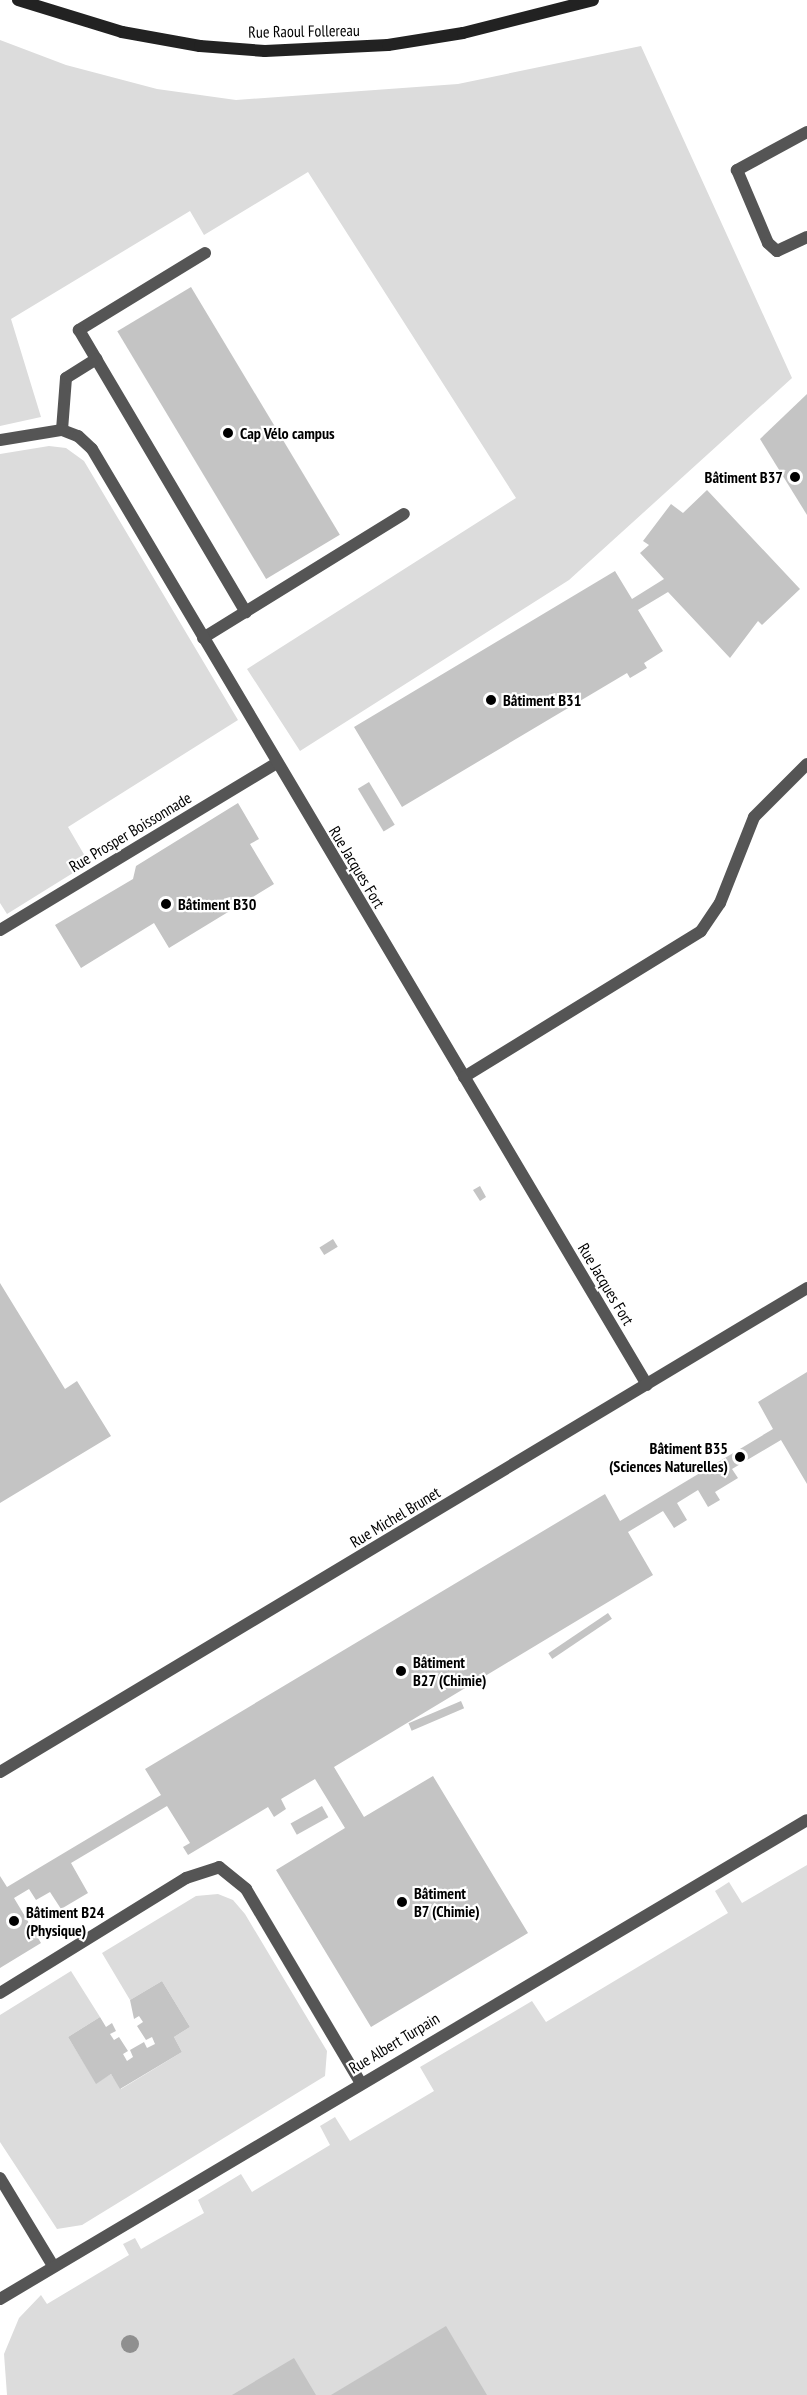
<!DOCTYPE html>
<html>
<head>
<meta charset="utf-8">
<style>
  body { margin:0 }
  #map { position:relative; width:807px; height:2395px; overflow:hidden; background:#fff; font-family:"PT Sans Narrow",sans-serif }
  div>[style] { position:absolute }
  [style*='--x'] { left:calc(var(--x)*1px); top:calc(var(--y)*1px); width:calc(var(--w)*1px); rotate:calc(var(--a)*1deg) }
  .green>* { inset:0; background:#dcdcdc }
  .building>* { inset:0; background:#c4c4c4; transform-origin:0 0 }
  .lane>* { height:12px; margin:-6px; padding:0 6px; transform-origin:6px; border-radius:6px; background:#555 }
  .street>* { height:12px; margin:-6px; padding:0 6px; transform-origin:6px; border-radius:6px; background:#555 }
  .secondary>* { height:12px; margin:-6px; padding:0 6px; transform-origin:6px; border-radius:6px; background:#222 }
  .trees>* { width:18px; height:18px; margin:-9px; border-radius:50%; background:#8f8f8f }
  .dots>* { width:16px; height:16px; translate:-50% -50%; box-sizing:border-box; border:3px solid #fff; border-radius:50% }
  span { translate:-50% -50%; white-space:nowrap; text-align:center; line-height:1.15; -webkit-text-stroke:4.5px #fff; paint-order:stroke }
  .street-label { font-size:16px; color:#000 }
  .poi-label { font-size:16px; color:#000; font-weight:700 }
  .left { translate:0 -50%; text-align:left }
  .right { translate:-100% -50%; text-align:right }
</style>
</head>
<body>
<div id="map">
  <div class="green">
    <div style="clip-path:polygon(0 40px,66px 65px,157px 89px,236px 100px,458px 84px,641px 46px,792px 378px,569px 580px,300px 751px,247px 669px,516px 498px,308px 172px,204px 235px,190px 211px,11px 319px,41px 417px,0 426px)"></div>
    <div style="clip-path:polygon(49px 446px,66px 448px,84px 461px,238px 720px,68px 827px,89px 863px,7px 914px,0 903px,0 454px)"></div>
    <div style="clip-path:polygon(807px 1865px,807px 2395px,7px 2395px,4px 2354px,19px 2318px,41px 2295px,47px 2304px,129px 2255px,123px 2244px,135px 2238px,141px 2249px,204px 2213px,198px 2200px,241px 2174px,252px 2192px,330px 2145px,320px 2126px,335px 2117px,350px 2141px,434px 2091px,420px 2067px,532px 2001px,546px 2022px,728px 1913px,715px 1891px,729px 1882px,742px 1903px)"></div>
    <div style="clip-path:polygon(218px 1894px,233px 1900px,245px 1914px,327px 2051px,325px 2076px,82px 2225px,57px 2229px,0 2142px,0 2015px,71px 1971px,100px 2017px,68px 2037px,96px 2083px,111px 2074px,121px 2089px,182px 2052px,174px 2037px,190px 2027px,162px 1981px,130px 2000px,102px 1953px,196px 1896px)"></div>
  </div>
  <div class="building">
    <div style="left:191px;top:287px;width:289px;height:86px;rotate:59deg"></div>
    <div style="clip-path:polygon(807px 394px,807px 515px,760px 439px)"></div>
    <div style="clip-path:polygon(707px 490px,800px 589px,762px 625px,758px 621px,730px 658px,668px 592px,638px 610px,663px 651px,644px 663px,647px 668px,630px 678px,627px 673px,402px 807px,354px 727px,615px 571px,632px 599px,664px 579px,640px 553px,649px 545px,643px 541px,671px 504px,683px 513px)"></div>
    <div style="left:369px;top:782px;width:50px;height:13px;rotate:59deg"></div>
    <div style="clip-path:polygon(238px 803px,259px 839px,250px 844px,274px 884px,169px 948px,154px 923px,81px 968px,55px 925px,133px 879px,136px 866px)"></div>
    <div style="clip-path:polygon(480px 1186px,486px 1197px,480px 1201px,473px 1190px)"></div>
    <div style="left:333px;top:1239px;width:9px;height:16px;rotate:58deg"></div>
    <div style="clip-path:polygon(0 1283px,65px 1389px,77px 1381px,111px 1436px,0 1503px)"></div>
    <div style="clip-path:polygon(807px 1372px,807px 1484px,781px 1440px,732px 1469px,738px 1478px,715px 1492px,720px 1500px,708px 1507px,698px 1490px,677px 1503px,687px 1520px,674px 1528px,663px 1511px,628px 1532px,653px 1575px,334px 1767px,364px 1817px,433px 1776px,528px 1933px,371px 2027px,276px 1870px,345px 1828px,315px 1779px,281px 1799px,286px 1809px,274px 1817px,268px 1807px,188px 1855px,183px 1847px,190px 1843px,167px 1806px,71px 1863px,88px 1893px,61px 1909px,50px 1892px,36px 1900px,29px 1889px,14px 1898px,41px 1943px,0 1968px,0 1876px,7px 1887px,161px 1795px,145px 1769px,605px 1494px,620px 1521px,773px 1429px,758px 1402px)"></div>
    <div style="left:608px;top:1613px;width:7px;height:72px;rotate:56deg"></div>
    <div style="left:461px;top:1701px;width:8px;height:57px;rotate:67deg"></div>
    <div style="left:322px;top:1806px;width:13px;height:36px;rotate:61deg"></div>
    <div style="clip-path:polygon(162px 1981px,190px 2027px,174px 2037px,182px 2052px,120px 2089px,111px 2074px,96px 2084px,68px 2037px,100px 2017px,106px 2027px,112px 2023px,116px 2031px,110px 2034px,114px 2040px,119px 2037px,128px 2051px,123px 2054px,127px 2061px,133px 2057px,130px 2050px,144px 2042px,147px 2048px,155px 2044px,152px 2037px,146px 2040px,137px 2026px,143px 2022px,139px 2016px,134px 2019px,130px 2000px)"></div>
    <div style="clip-path:polygon(446px 2326px,487px 2395px,331px 2395px)"></div>
    <div style="clip-path:polygon(294px 2358px,316px 2395px,232px 2395px)"></div>
  </div>
  <div class="lane">
    <div style="--x:807;--y:132;--w:80;--a:151.5"></div>
    <div style="--x:737;--y:170;--w:79;--a:67"></div>
    <div style="--x:768;--y:243;--w:12;--a:42"></div>
    <div style="--x:777;--y:251;--w:33;--a:-25"></div>
    <div style="--x:205;--y:253;--w:148;--a:148.6"></div>
    <div style="--x:79;--y:330;--w:328;--a:59.4"></div>
    <div style="--x:62;--y:430;--w:52;--a:-85.6"></div>
    <div style="--x:66;--y:378;--w:36;--a:-32"></div>
    <div style="--x:203;--y:638;--w:236;--a:-31.7"></div>
    <div style="--x:0;--y:930;--w:323;--a:-31.1"></div>
    <div style="--x:0;--y:1993;--w:219;--a:-31.7"></div>
    <div style="--x:186;--y:1878;--w:35;--a:-18"></div>
    <div style="--x:219;--y:1867;--w:35;--a:39"></div>
    <div style="--x:246;--y:1889;--w:224;--a:59.4"></div>
    <div style="--x:0;--y:2178;--w:103;--a:58.9"></div>
  </div>
  <div class="street">
    <div style="--x:0;--y:440;--w:63;--a:-9.2"></div>
    <div style="--x:62;--y:430;--w:17;--a:21"></div>
    <div style="--x:78;--y:436;--w:19;--a:43"></div>
    <div style="--x:92;--y:449;--w:1088;--a:59.33"></div>
    <div style="--x:464;--y:1077;--w:278;--a:-31.6"></div>
    <div style="--x:701;--y:931;--w:34;--a:-56"></div>
    <div style="--x:720;--y:903;--w:92;--a:-68.4"></div>
    <div style="--x:754;--y:817;--w:75;--a:-45"></div>
    <div style="--x:0;--y:1772;--w:941;--a:-30.95"></div>
    <div style="--x:0;--y:2299;--w:938;--a:-30.69"></div>
  </div>
  <div class="secondary">
    <div style="--x:18;--y:0;--w:109;--a:17.1"></div>
    <div style="--x:122;--y:32;--w:79;--a:10.2"></div>
    <div style="--x:200;--y:46;--w:65;--a:4.4"></div>
    <div style="--x:265;--y:51;--w:123;--a:-2.8"></div>
    <div style="--x:388;--y:45;--w:76;--a:-9.1"></div>
    <div style="--x:463;--y:33;--w:134;--a:-14.2"></div>
  </div>
  <div class="trees">
    <div style="left:130px;top:2344px"></div>
  </div>
  <div class="dots">
    <div style="left:228px;top:433px;background:#000"></div>
    <div style="left:795px;top:477px;background:#000"></div>
    <div style="left:491px;top:700px;background:#000"></div>
    <div style="left:166px;top:904px;background:#000"></div>
    <div style="left:740px;top:1457px;background:#000"></div>
    <div style="left:401px;top:1671px;background:#000"></div>
    <div style="left:402px;top:1902px;background:#000"></div>
    <div style="left:14px;top:1921px;background:#000"></div>
  </div>
  <div class="street-label">
    <span style="left:304px;top:31px;rotate:-1deg">Rue Raoul Follereau</span>
    <span style="left:130px;top:832px;rotate:-31deg">Rue Prosper Boissonnade</span>
    <span style="left:357px;top:867px;rotate:59deg">Rue Jacques Fort</span>
    <span style="left:606px;top:1284px;rotate:59deg">Rue Jacques Fort</span>
    <span style="left:395px;top:1517px;rotate:-31deg">Rue Michel Brunet</span>
    <span style="left:394px;top:2043px;rotate:-31deg">Rue Albert Turpain</span>
  </div>
  <div class="poi-label">
    <span class="left" style="left:240px;top:433px">Cap Vélo campus</span>
    <span class="right" style="left:783px;top:477px">Bâtiment B37</span>
    <span class="left" style="left:503px;top:700px">Bâtiment B31</span>
    <span class="left" style="left:178px;top:904px">Bâtiment B30</span>
    <span class="right" style="left:728px;top:1457px">Bâtiment B35<br>(Sciences Naturelles)</span>
    <span class="left" style="left:413px;top:1671px">Bâtiment<br>B27 (Chimie)</span>
    <span class="left" style="left:414px;top:1902px">Bâtiment<br>B7 (Chimie)</span>
    <span class="left" style="left:26px;top:1921px">Bâtiment B24<br>(Physique)</span>
  </div>
</div>
</body>
</html>
